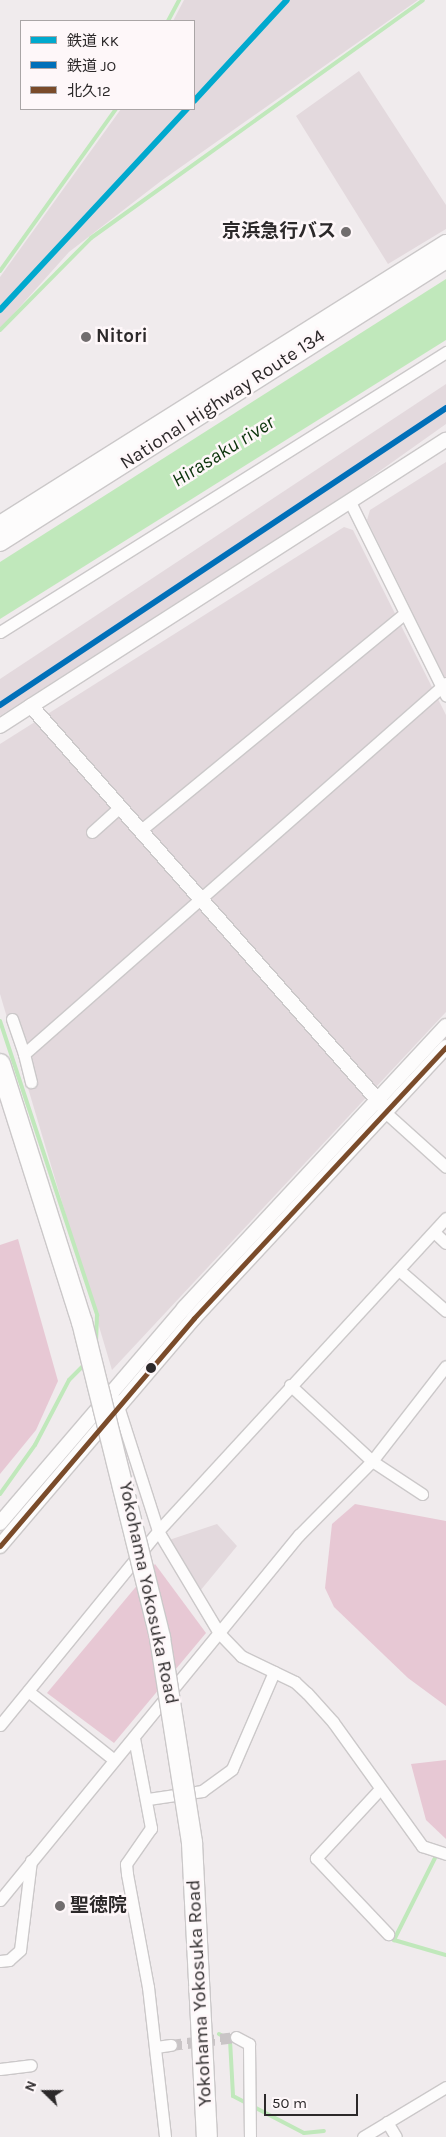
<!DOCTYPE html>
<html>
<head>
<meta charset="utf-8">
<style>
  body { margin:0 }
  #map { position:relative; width:446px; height:2137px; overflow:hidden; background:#f0ebed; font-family:Karla,"Noto Sans JP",sans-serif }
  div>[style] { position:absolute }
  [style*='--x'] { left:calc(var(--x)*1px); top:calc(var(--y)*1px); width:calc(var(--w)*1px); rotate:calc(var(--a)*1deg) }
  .built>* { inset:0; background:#e3d9dd }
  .green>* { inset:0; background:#e7c8d4 }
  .water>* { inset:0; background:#c0e8bb }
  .stream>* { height:4px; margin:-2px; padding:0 2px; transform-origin:2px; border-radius:2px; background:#c0e8bb }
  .minor-tunnel>* { height:11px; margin-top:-5.5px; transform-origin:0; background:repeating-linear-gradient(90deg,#c9c4c6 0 11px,transparent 0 16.5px) }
  .roads { filter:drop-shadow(1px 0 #cbc8c9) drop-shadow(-1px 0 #cbc8c9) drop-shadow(0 1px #cbc8c9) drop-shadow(0 -1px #cbc8c9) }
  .minor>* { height:11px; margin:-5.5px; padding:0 5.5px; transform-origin:5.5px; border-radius:5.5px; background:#fdfcfc }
  .tertiary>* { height:14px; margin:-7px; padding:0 7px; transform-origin:7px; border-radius:7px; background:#fdfcfc }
  .trunk>* { height:18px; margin:-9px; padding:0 9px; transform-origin:9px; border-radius:9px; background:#fdfcfc }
  .bridges { filter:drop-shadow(1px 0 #cbc8c9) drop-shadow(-1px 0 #cbc8c9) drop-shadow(0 1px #cbc8c9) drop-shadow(0 -1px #cbc8c9) }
  .motorway-bridge>* { height:20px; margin:-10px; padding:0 10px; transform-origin:10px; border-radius:10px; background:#fdfcfc }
  .bus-1>* { height:5px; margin:-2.5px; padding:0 2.5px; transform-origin:2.5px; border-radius:2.5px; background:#7a4b2a }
  .rail-1>* { height:6px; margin:-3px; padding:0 3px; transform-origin:3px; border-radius:3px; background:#00a9ce }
  .rail-2>* { height:6px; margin:-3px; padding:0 3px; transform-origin:3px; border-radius:3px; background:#0070b9 }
  .dots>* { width:14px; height:14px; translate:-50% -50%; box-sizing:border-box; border:2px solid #fef7f9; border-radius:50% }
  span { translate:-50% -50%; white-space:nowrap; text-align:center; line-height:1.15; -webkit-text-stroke:5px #fef7f9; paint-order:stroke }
  .poi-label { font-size:19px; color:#2c292a; font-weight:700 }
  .right { translate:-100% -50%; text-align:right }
  .left { translate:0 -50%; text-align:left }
  .street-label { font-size:19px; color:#2c292a }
  .water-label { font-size:20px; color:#0a330a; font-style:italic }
  .legend { position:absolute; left:20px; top:20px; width:175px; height:90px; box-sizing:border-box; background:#fef7f9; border:1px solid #aaa5a6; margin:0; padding:6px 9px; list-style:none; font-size:15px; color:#2c292a }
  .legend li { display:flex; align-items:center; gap:10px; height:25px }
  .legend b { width:25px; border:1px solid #aaa5a6 }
  .north { position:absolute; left:20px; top:2067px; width:50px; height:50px; -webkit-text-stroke:4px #fef7f9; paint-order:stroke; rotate:292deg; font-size:14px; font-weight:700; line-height:20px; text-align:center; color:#2c292a }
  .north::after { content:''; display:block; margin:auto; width:18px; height:22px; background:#2c292a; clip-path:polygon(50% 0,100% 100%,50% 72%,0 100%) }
  .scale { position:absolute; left:264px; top:2094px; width:94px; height:22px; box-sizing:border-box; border:2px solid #2c292a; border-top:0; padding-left:6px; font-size:15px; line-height:18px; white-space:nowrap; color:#2c292a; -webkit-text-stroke:4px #fef7f9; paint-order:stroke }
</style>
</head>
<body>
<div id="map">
  <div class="built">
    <div style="clip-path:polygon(184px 0,418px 0,161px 181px,69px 252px,0 329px,0 277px,121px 109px,194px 109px,194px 21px,173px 21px)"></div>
    <div style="clip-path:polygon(359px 71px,446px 205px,446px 229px,388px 264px,296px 116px)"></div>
    <div style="clip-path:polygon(446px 384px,446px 424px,353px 490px,0 716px,0 679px)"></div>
    <div style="clip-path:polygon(446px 462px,446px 680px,367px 520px,370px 510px)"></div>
    <div style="clip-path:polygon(344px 527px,353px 530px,446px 715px,446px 1012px,112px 1370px,0 994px,0 744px)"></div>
    <div style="clip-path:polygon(217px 1524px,237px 1546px,200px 1591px,169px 1540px)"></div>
  </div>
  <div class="green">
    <div style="clip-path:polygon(18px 1239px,58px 1381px,36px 1430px,0 1474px,0 1245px)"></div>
    <div style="clip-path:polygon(355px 1504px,446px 1521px,446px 1706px,408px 1678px,334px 1607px,325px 1588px,332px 1524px)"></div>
    <div style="clip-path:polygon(155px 1564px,206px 1633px,114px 1743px,47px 1693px)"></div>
    <div style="clip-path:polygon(446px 1760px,446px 1839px,426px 1820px,411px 1764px)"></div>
  </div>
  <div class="water">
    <div style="clip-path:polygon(446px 279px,446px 340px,0 619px,0 562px)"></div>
  </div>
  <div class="stream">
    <div style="--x:168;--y:21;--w:24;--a:-62"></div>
    <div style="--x:0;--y:271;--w:199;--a:-54.4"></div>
    <div style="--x:0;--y:330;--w:129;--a:-45.3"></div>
    <div style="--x:91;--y:238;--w:408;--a:-35.6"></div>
    <div style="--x:0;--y:1021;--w:310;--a:71.7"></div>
    <div style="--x:97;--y:1315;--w:31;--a:92"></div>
    <div style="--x:0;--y:1494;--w:60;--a:-54.5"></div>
    <div style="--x:35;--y:1445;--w:73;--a:-62.4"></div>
    <div style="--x:69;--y:1380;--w:24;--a:-45"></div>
    <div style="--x:435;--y:1858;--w:92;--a:116.6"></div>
    <div style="--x:394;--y:1940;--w:54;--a:16.1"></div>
    <div style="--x:219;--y:2034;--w:13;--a:29"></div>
    <div style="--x:230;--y:2040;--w:56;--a:86.9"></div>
    <div style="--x:233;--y:2096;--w:80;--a:27.5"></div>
    <div style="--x:304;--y:2133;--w:20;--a:-6"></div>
  </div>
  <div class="minor-tunnel">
    <div style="--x:171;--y:2045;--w:65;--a:-7"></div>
  </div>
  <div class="roads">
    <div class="minor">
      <div style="--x:350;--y:502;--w:216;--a:63.6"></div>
      <div style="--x:0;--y:632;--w:527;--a:-32.12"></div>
      <div style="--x:141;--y:830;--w:339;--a:-39.4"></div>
      <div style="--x:92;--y:832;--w:38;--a:-42"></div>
      <div style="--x:12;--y:1019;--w:37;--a:71"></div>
      <div style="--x:24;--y:1054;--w:562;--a:-41.32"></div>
      <div style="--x:24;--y:1054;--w:29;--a:76"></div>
      <div style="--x:385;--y:1112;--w:82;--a:42"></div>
      <div style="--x:434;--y:1232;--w:16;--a:43"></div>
      <div style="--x:399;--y:1270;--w:62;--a:41.1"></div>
      <div style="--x:290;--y:1385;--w:112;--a:42.8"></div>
      <div style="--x:372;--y:1461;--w:60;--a:33.4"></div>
      <div style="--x:116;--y:1400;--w:138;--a:72.2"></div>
      <div style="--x:158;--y:1531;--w:119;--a:59.1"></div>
      <div style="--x:219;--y:1633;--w:32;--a:46"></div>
      <div style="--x:241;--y:1656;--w:60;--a:25.7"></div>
      <div style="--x:295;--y:1682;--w:16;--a:43"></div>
      <div style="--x:307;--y:1693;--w:39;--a:48"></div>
      <div style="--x:333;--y:1722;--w:153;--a:54.3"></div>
      <div style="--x:422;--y:1846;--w:25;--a:18"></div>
      <div style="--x:28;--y:1691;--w:110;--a:38.7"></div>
      <div style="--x:0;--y:1725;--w:250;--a:-50.8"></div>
      <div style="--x:158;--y:1531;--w:425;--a:-47.4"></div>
      <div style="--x:134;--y:1738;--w:92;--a:79.3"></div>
      <div style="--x:151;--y:1828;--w:44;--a:124.8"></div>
      <div style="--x:126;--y:1864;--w:10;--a:84"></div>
      <div style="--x:127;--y:1874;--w:115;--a:79.5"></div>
      <div style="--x:148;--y:1987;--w:151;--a:83.5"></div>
      <div style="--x:379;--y:1790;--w:93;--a:132.8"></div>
      <div style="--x:316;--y:1858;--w:105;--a:46.5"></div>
      <div style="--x:148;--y:1799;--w:55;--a:-8.4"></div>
      <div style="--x:202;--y:1791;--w:37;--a:-36"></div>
      <div style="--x:232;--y:1769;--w:106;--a:-66.6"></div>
      <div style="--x:0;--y:1900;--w:472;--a:-50.7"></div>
      <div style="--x:299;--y:1535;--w:104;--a:-45.4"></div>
      <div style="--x:372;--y:1461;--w:120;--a:-52.1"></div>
      <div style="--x:0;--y:1961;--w:9;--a:-6"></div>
      <div style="--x:9;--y:1960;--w:15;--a:-42"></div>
      <div style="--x:20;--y:1950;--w:90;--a:-83"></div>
      <div style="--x:236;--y:2037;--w:15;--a:28"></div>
      <div style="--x:249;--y:2044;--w:93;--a:89.4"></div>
      <div style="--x:156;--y:2047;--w:15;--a:-8"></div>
      <div style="--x:0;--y:2069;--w:31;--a:-7"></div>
      <div style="--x:387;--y:2122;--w:17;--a:59"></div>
      <div style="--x:363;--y:2137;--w:97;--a:-31.1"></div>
    </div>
    <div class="tertiary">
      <div style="--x:31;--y:706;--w:493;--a:-32.7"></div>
      <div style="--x:0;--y:726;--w:37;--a:-33"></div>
      <div style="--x:31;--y:706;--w:531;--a:48.66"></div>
      <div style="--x:0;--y:1523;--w:283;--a:-49.4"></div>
      <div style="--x:184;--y:1308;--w:385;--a:-47.1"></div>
      <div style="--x:0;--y:1546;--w:299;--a:-49.6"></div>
      <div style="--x:194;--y:1318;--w:370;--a:-47.1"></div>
    </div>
    <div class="trunk">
      <div style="--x:0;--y:525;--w:527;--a:-32.21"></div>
      <div style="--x:0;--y:542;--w:528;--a:-32.4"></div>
    </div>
  </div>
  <div class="bridges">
    <div class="motorway-bridge">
      <div style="--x:0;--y:1064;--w:271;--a:72.4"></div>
      <div style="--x:82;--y:1322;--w:325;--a:76.1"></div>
      <div style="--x:160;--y:1638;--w:207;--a:81.1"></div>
      <div style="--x:192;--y:1843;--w:294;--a:87.1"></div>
    </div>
  </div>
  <div class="bus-1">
    <div style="--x:0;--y:1546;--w:299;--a:-49.6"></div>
    <div style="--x:194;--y:1318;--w:370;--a:-47.1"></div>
  </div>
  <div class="rail-1">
    <div style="--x:194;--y:101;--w:137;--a:-47.4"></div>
    <div style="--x:0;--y:310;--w:275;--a:-47.1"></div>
  </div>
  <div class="rail-2">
    <div style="--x:0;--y:705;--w:536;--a:-33.66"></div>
  </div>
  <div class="dots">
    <div style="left:346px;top:232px;background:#716d6e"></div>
    <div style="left:86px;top:337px;background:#716d6e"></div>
    <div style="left:151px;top:1368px;background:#2c292a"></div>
    <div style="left:60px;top:1906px;background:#716d6e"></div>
  </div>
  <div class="poi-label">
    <span class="right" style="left:336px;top:232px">京浜急行バス</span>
    <span class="left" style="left:96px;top:337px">Nitori</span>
    <span class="left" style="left:70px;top:1906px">聖徳院</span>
  </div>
  <div class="street-label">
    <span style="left:223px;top:400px;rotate:-33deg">National Highway Route 134</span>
    <span style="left:148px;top:1593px;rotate:78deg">Yokohama Yokosuka Road</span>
    <span style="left:200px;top:1993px;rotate:-93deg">Yokohama Yokosuka Road</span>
  </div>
  <div class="water-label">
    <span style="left:223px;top:451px;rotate:-32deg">Hirasaku river</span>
  </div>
  <ul class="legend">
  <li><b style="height:6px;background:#00a9ce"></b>鉄道 KK</li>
  <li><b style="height:6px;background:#0070b9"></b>鉄道 JO</li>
  <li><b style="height:6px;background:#7a4b2a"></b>北久12</li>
  </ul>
  <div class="north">N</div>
  <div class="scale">50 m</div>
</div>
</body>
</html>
